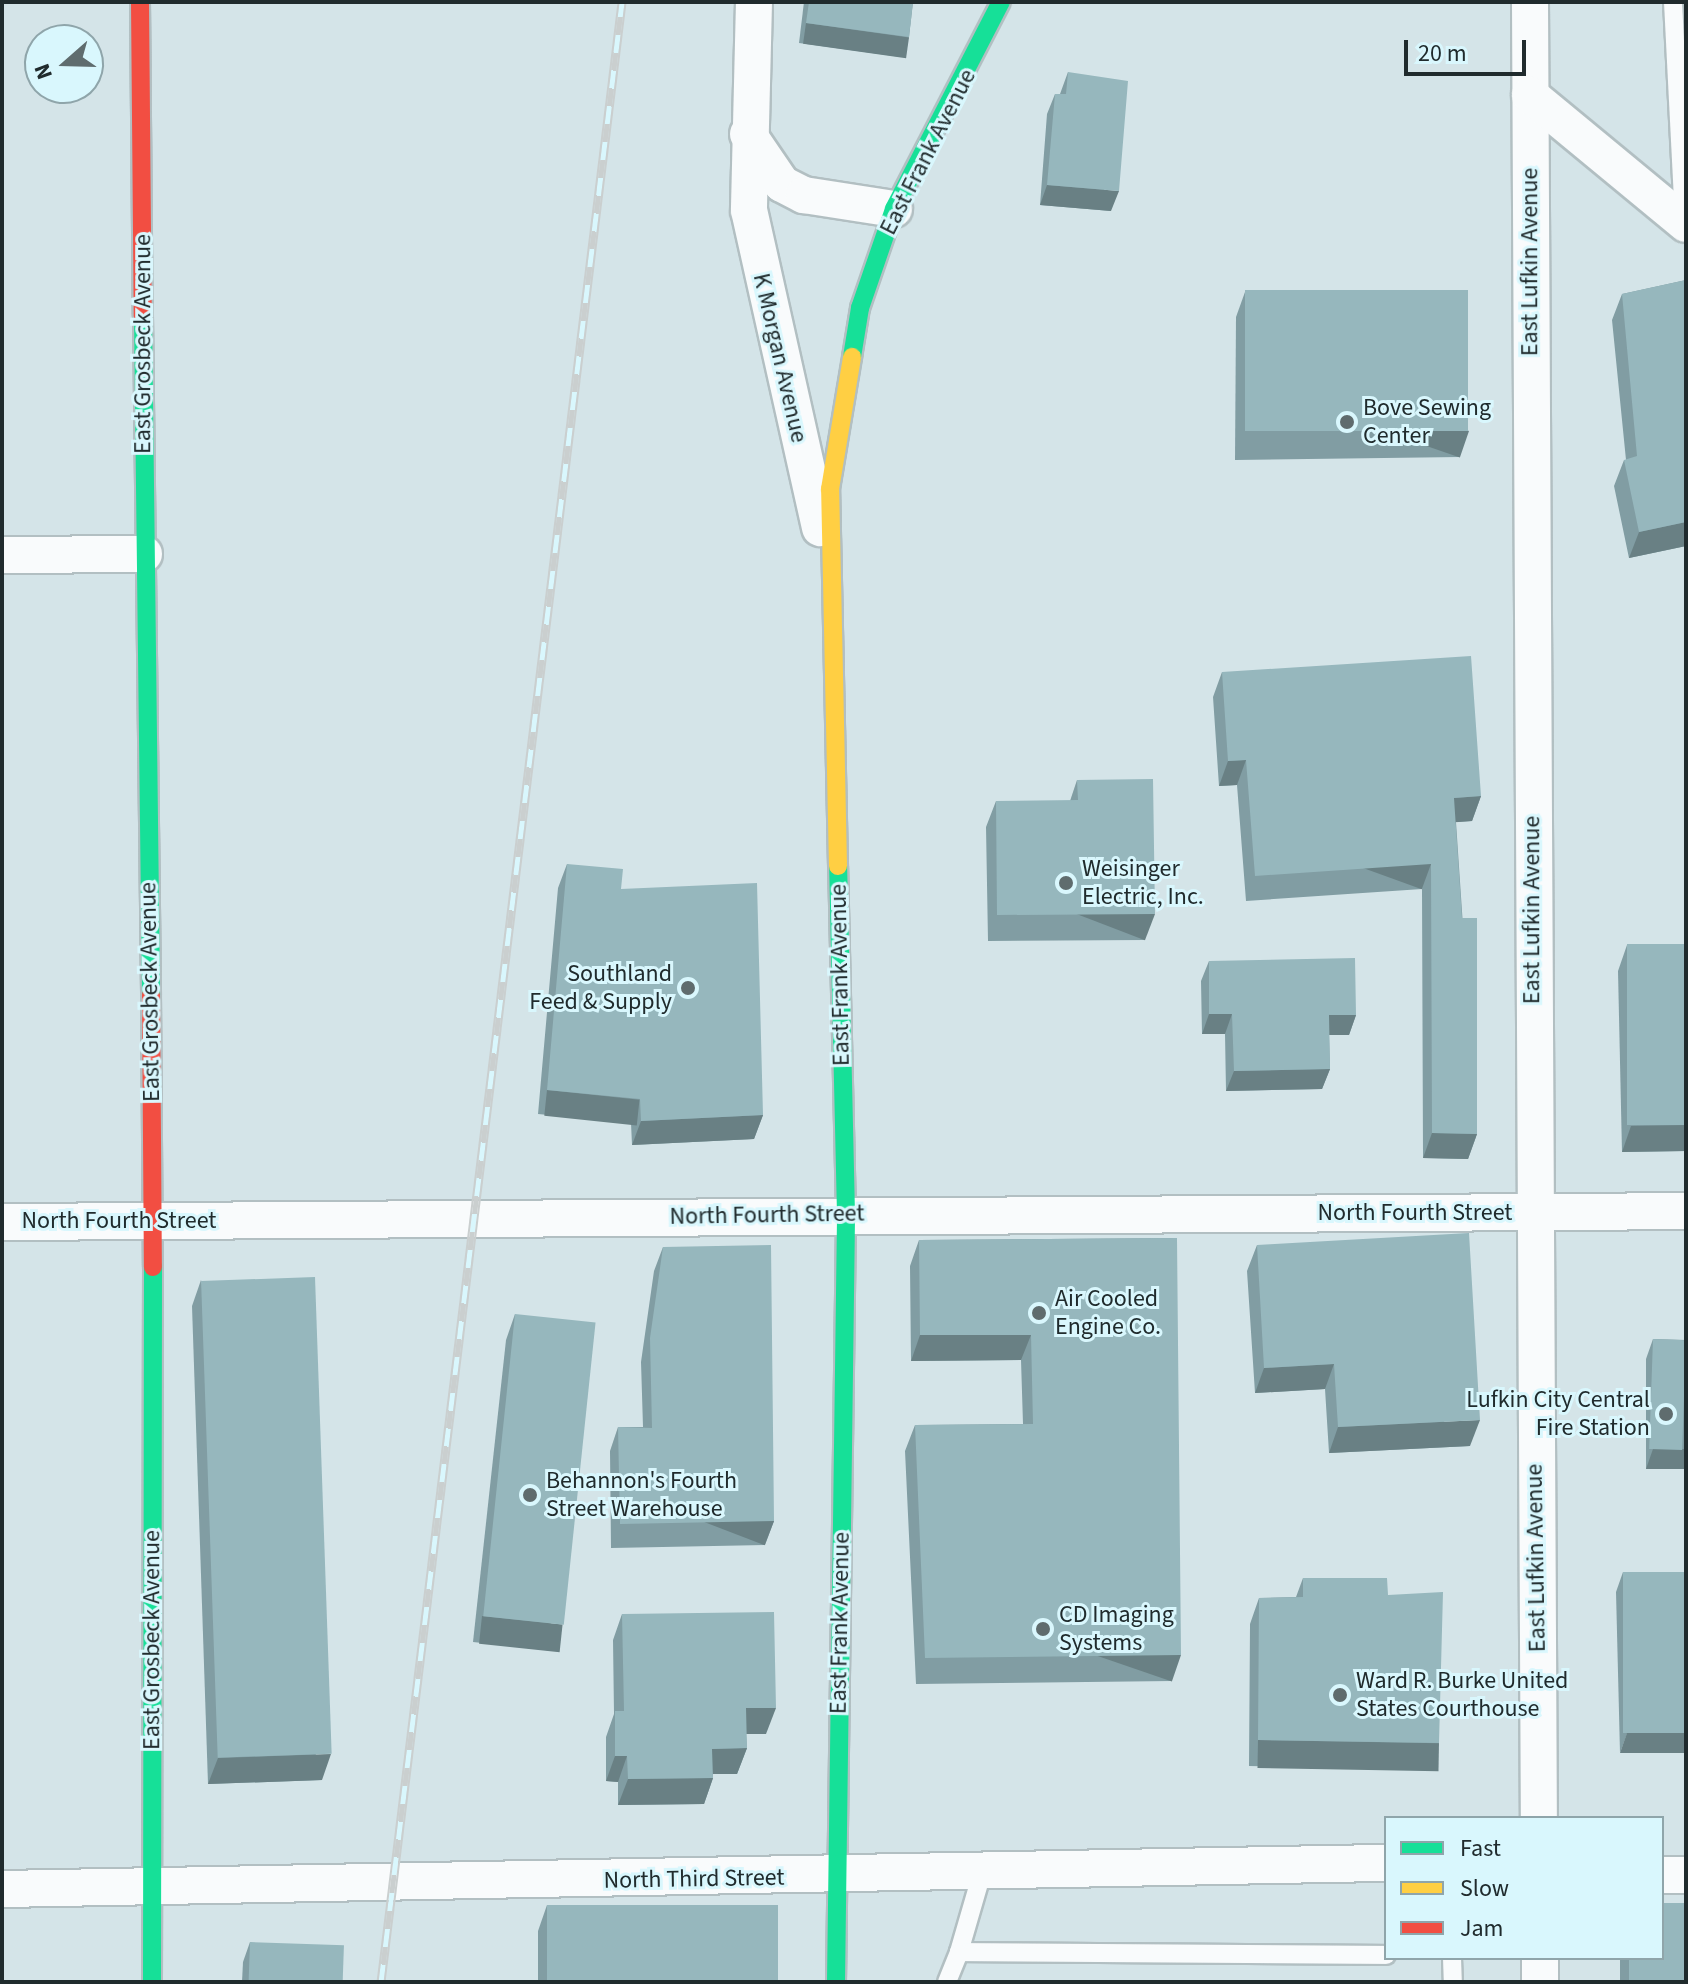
<!DOCTYPE html>
<html>
<head>
<meta charset="utf-8">
<style>
  body { margin:0 }
  #map { position:relative; width:1688px; height:1984px; overflow:hidden; background:#d4e4e8; font-family:"Source Sans 3",sans-serif }
  div>[style] { position:absolute }
  [style*='--x'] { left:calc(var(--x)*1px); top:calc(var(--y)*1px); width:calc(var(--w)*1px); rotate:calc(var(--a)*1deg) }
  .roads { filter:drop-shadow(2px 0 #b2bfc2) drop-shadow(-2px 0 #b2bfc2) drop-shadow(0 2px #b2bfc2) drop-shadow(0 -2px #b2bfc2) }
  .lane>* { height:18px; margin:-9px; padding:0 9px; transform-origin:9px; border-radius:9px; background:#f9fbfc }
  .street>* { height:36px; margin:-18px; padding:0 18px; transform-origin:18px; border-radius:18px; background:#f9fbfc }
  .fast>* { height:18px; margin:-9px; padding:0 9px; transform-origin:9px; border-radius:9px; background:#16e098 }
  .slow>* { height:18px; margin:-9px; padding:0 9px; transform-origin:9px; border-radius:9px; background:#ffcf43 }
  .jam>* { height:18px; margin:-9px; padding:0 9px; transform-origin:9px; border-radius:9px; background:#f24e42 }
  .rail>* { height:9px; margin-top:-4.5px; transform-origin:0; background:repeating-linear-gradient(90deg,#d9f7fd 0 18px,#cacfcf 0 36px); box-sizing:border-box; border-block:2px solid #cacfcf }
  .wall>* { inset:0; background:#819da3 }
  .shaded-wall>* { inset:0; background:#698084; transform-origin:0 0 }
  .building>* { inset:0; background:#96b7bd; transform-origin:0 0 }
  .dots>* { width:22px; height:22px; translate:-50% -50%; box-sizing:border-box; border:4px solid #d9f7fd; border-radius:50% }
  span { translate:-50% -50%; white-space:nowrap; text-align:center; line-height:1.15; -webkit-text-stroke:6px #d9f7fd; paint-order:stroke }
  .street-label { font-size:24px; color:#202b2d }
  .poi-label { font-size:24px; color:#202b2d }
  .left { translate:0 -50%; text-align:left }
  .right { translate:-100% -50%; text-align:right }
  .frame { position:absolute; inset:0; border:4px solid #202b2d; pointer-events:none }
  .legend { position:absolute; left:1384px; top:1816px; width:280px; height:144px; box-sizing:border-box; background:#d9f7fd; border:2px solid #8fa5aa; margin:0; padding:10px 14px; list-style:none; font-size:24px; color:#202b2d }
  .legend li { display:flex; align-items:center; gap:16px; height:40px }
  .legend b { width:40px; border:2px solid #8fa5aa }
  .north { position:absolute; left:24px; top:24px; width:80px; height:80px; box-sizing:border-box; background:#d9f7fd; border:2px solid #8fa5aa; border-radius:50%; rotate:250deg; font-size:22px; font-weight:700; line-height:32px; text-align:center; color:#202b2d }
  .north::after { content:''; display:block; margin:auto; width:28px; height:36px; background:#5f6c6e; clip-path:polygon(50% 0,100% 100%,50% 72%,0 100%) }
  .scale { position:absolute; left:1404px; top:40px; width:122px; height:36px; box-sizing:border-box; border:4px solid #202b2d; border-top:0; padding-left:10px; font-size:24px; line-height:28px; white-space:nowrap; color:#202b2d; -webkit-text-stroke:6px #d9f7fd; paint-order:stroke }
</style>
</head>
<body>
<div id="map">
  <div class="roads">
    <div class="lane">
      <div style="--x:1673;--y:2;--w:220;--a:87.1"></div>
      <div style="--x:959;--y:1952;--w:90;--a:-73.8"></div>
      <div style="--x:1452;--y:1958;--w:24;--a:88"></div>
      <div style="--x:947;--y:1982;--w:32;--a:-68"></div>
      <div style="--x:959;--y:1952;--w:427;--a:0.4"></div>
    </div>
    <div class="street">
      <div style="--x:754;--y:2;--w:208;--a:91.4"></div>
      <div style="--x:749;--y:210;--w:326;--a:77.4"></div>
      <div style="--x:1530;--y:2;--w:1816;--a:89.72"></div>
      <div style="--x:1530;--y:95;--w:202;--a:39.6"></div>
      <div style="--x:748;--y:134;--w:60;--a:55.8"></div>
      <div style="--x:782;--y:184;--w:25;--a:27"></div>
      <div style="--x:804;--y:195;--w:91;--a:8.8"></div>
      <div style="--x:2;--y:555;--w:142;--a:-0.4"></div>
      <div style="--x:2;--y:1222;--w:1684;--a:-0.37"></div>
      <div style="--x:1662;--y:1875;--w:24;--a:0"></div>
      <div style="--x:2;--y:1889;--w:1384;--a:-1.08"></div>
      <div style="--x:1540;--y:1958;--w:24;--a:90"></div>
    </div>
    <div class="fast">
      <div style="--x:143;--y:316;--w:679;--a:89.32"></div>
      <div style="--x:852;--y:357;--w:50;--a:-80.7"></div>
      <div style="--x:860;--y:308;--w:105;--a:-71"></div>
      <div style="--x:894;--y:209;--w:233;--a:-62.7"></div>
      <div style="--x:152;--y:1982;--w:715;--a:-89.92"></div>
      <div style="--x:836;--y:1982;--w:768;--a:-89.25"></div>
      <div style="--x:846;--y:1214;--w:348;--a:-91.3"></div>
    </div>
    <div class="slow">
      <div style="--x:838;--y:866;--w:377;--a:-91.2"></div>
      <div style="--x:830;--y:489;--w:134;--a:-80.5"></div>
    </div>
    <div class="jam">
      <div style="--x:140;--y:2;--w:314;--a:89.5"></div>
      <div style="--x:151;--y:995;--w:272;--a:89.6"></div>
    </div>
  </div>
  <div class="rail">
    <div style="--x:381;--y:1982;--w:1995;--a:-83.06"></div>
  </div>
  <div class="wall">
    <div style="clip-path:polygon(804px 2px,913px 2px,909px 37px,901px 57px,799px 43px)"></div>
    <div style="clip-path:polygon(1068px 72px,1111px 211px,1040px 205px,1047px 114px,1055px 94px,1060px 94px)"></div>
    <div style="clip-path:polygon(1686px 280px,1686px 546px,1629px 558px,1614px 486px,1624px 460px,1626px 460px,1612px 320px,1622px 294px)"></div>
    <div style="clip-path:polygon(1245px 292px,1460px 457px,1235px 460px,1236px 317px)"></div>
    <div style="clip-path:polygon(1222px 672px,1481px 796px,1472px 821px,1456px 822px,1477px 1134px,1468px 1159px,1423px 1158px,1422px 889px,1246px 901px,1237px 785px,1219px 786px,1213px 697px)"></div>
    <div style="clip-path:polygon(1077px 780px,1145px 940px,988px 941px,986px 827px,996px 801px,1070px 801px)"></div>
    <div style="clip-path:polygon(567px 864px,621px 889px,763px 1115px,754px 1139px,632px 1145px,631px 1123px,538px 1114px,558px 888px)"></div>
    <div style="clip-path:polygon(1686px 944px,1686px 1151px,1622px 1152px,1618px 971px,1627px 945px)"></div>
    <div style="clip-path:polygon(1209px 961px,1356px 1015px,1349px 1035px,1329px 1035px,1330px 1069px,1322px 1089px,1226px 1091px,1225px 1034px,1202px 1034px,1201px 981px)"></div>
    <div style="clip-path:polygon(1177px 1238px,1172px 1681px,916px 1684px,905px 1451px,915px 1425px,1023px 1424px,1021px 1360px,911px 1361px,910px 1266px,919px 1240px)"></div>
    <div style="clip-path:polygon(1257px 1245px,1470px 1446px,1329px 1453px,1325px 1389px,1255px 1393px,1247px 1271px)"></div>
    <div style="clip-path:polygon(663px 1247px,774px 1521px,765px 1545px,611px 1548px,610px 1451px,618px 1427px,643px 1427px,641px 1362px,654px 1271px)"></div>
    <div style="clip-path:polygon(201px 1280px,322px 1780px,208px 1784px,192px 1306px)"></div>
    <div style="clip-path:polygon(515px 1314px,554px 1651px,473px 1642px,506px 1340px)"></div>
    <div style="clip-path:polygon(1653px 1339px,1686px 1340px,1686px 1469px,1646px 1469px,1646px 1359px)"></div>
    <div style="clip-path:polygon(1623px 1572px,1686px 1572px,1620px 1753px,1616px 1592px)"></div>
    <div style="clip-path:polygon(1303px 1578px,1388px 1595px,1439px 1743px,1430px 1769px,1249px 1766px,1250px 1624px,1259px 1598px,1296px 1597px)"></div>
    <div style="clip-path:polygon(622px 1614px,766px 1734px,746px 1734px,747px 1748px,737px 1774px,713px 1774px,713px 1778px,704px 1804px,618px 1805px,618px 1782px,606px 1781px,606px 1737px,614px 1714px,613px 1640px)"></div>
    <div style="clip-path:polygon(547px 1905px,778px 1982px,538px 1982px,538px 1931px)"></div>
    <div style="clip-path:polygon(250px 1942px,343px 1982px,242px 1982px,243px 1962px)"></div>
    <div style="clip-path:polygon(1620px 1958px,1662px 1958px,1686px 1982px,1620px 1982px)"></div>
  </div>
  <div class="shaded-wall">
    <div style="left:806px;top:23px;width:104px;height:21px;rotate:8deg"></div>
    <div style="clip-path:polygon(1047px 185px,1119px 191px,1111px 211px,1040px 205px)"></div>
    <div style="left:1469px;top:431px;width:28px;height:224px;rotate:109deg"></div>
    <div style="clip-path:polygon(1686px 522px,1686px 546px,1629px 558px,1639px 532px)"></div>
    <div style="clip-path:polygon(1246px 760px,1237px 785px,1219px 786px,1228px 761px)"></div>
    <div style="clip-path:polygon(1481px 796px,1472px 821px,1445px 823px,1454px 798px)"></div>
    <div style="left:1431px;top:864px;width:27px;height:176px;rotate:110deg"></div>
    <div style="left:1155px;top:914px;width:28px;height:158px;rotate:111deg"></div>
    <div style="clip-path:polygon(1209px 1014px,1232px 1014px,1225px 1034px,1202px 1034px)"></div>
    <div style="clip-path:polygon(1329px 1015px,1356px 1015px,1349px 1035px,1321px 1035px)"></div>
    <div style="clip-path:polygon(1330px 1069px,1322px 1089px,1226px 1091px,1234px 1071px)"></div>
    <div style="left:547px;top:1090px;width:93px;height:26px;rotate:6deg"></div>
    <div style="clip-path:polygon(763px 1115px,754px 1139px,632px 1145px,641px 1121px)"></div>
    <div style="clip-path:polygon(1686px 1125px,1686px 1151px,1622px 1152px,1631px 1126px)"></div>
    <div style="clip-path:polygon(1432px 1133px,1477px 1134px,1468px 1159px,1423px 1158px)"></div>
    <div style="clip-path:polygon(920px 1335px,1031px 1335px,1021px 1360px,911px 1361px)"></div>
    <div style="clip-path:polygon(1334px 1364px,1325px 1389px,1255px 1393px,1264px 1368px)"></div>
    <div style="clip-path:polygon(1480px 1420px,1470px 1446px,1329px 1453px,1338px 1427px)"></div>
    <div style="clip-path:polygon(1653px 1449px,1686px 1449px,1686px 1469px,1646px 1469px)"></div>
    <div style="left:774px;top:1521px;width:26px;height:154px;rotate:111deg"></div>
    <div style="left:482px;top:1616px;width:81px;height:28px;rotate:6deg"></div>
    <div style="left:1181px;top:1655px;width:28px;height:256px;rotate:109deg"></div>
    <div style="clip-path:polygon(746px 1708px,776px 1708px,766px 1734px,736px 1734px)"></div>
    <div style="clip-path:polygon(1686px 1732px,1686px 1753px,1620px 1753px,1627px 1733px)"></div>
    <div style="left:1258px;top:1740px;width:181px;height:28px;rotate:1deg"></div>
    <div style="clip-path:polygon(747px 1748px,737px 1774px,703px 1774px,712px 1749px)"></div>
    <div style="clip-path:polygon(331px 1754px,322px 1780px,208px 1784px,218px 1758px)"></div>
    <div style="clip-path:polygon(615px 1756px,627px 1756px,618px 1782px,606px 1781px)"></div>
    <div style="clip-path:polygon(713px 1778px,704px 1804px,618px 1805px,628px 1779px)"></div>
  </div>
  <div class="building">
    <div style="clip-path:polygon(809px 2px,913px 2px,909px 37px,806px 23px)"></div>
    <div style="clip-path:polygon(1068px 72px,1128px 81px,1119px 191px,1047px 185px,1055px 94px,1066px 94px)"></div>
    <div style="clip-path:polygon(1686px 280px,1686px 522px,1639px 532px,1624px 460px,1637px 456px,1622px 294px)"></div>
    <div style="left:1468px;top:290px;width:141px;height:223px;rotate:90deg"></div>
    <div style="clip-path:polygon(1471px 656px,1481px 796px,1454px 798px,1462px 918px,1477px 918px,1477px 1134px,1432px 1133px,1431px 864px,1255px 876px,1246px 760px,1228px 761px,1222px 672px)"></div>
    <div style="clip-path:polygon(1153px 779px,1155px 914px,997px 915px,996px 801px,1078px 800px,1077px 780px)"></div>
    <div style="clip-path:polygon(567px 864px,623px 869px,621px 889px,757px 883px,763px 1115px,641px 1121px,640px 1099px,547px 1090px)"></div>
    <div style="left:1686px;top:944px;width:181px;height:59px;rotate:90deg"></div>
    <div style="clip-path:polygon(1355px 958px,1356px 1015px,1329px 1015px,1330px 1069px,1234px 1071px,1232px 1014px,1209px 1014px,1209px 961px)"></div>
    <div style="clip-path:polygon(1469px 1233px,1480px 1420px,1338px 1427px,1334px 1364px,1264px 1368px,1257px 1245px)"></div>
    <div style="clip-path:polygon(1177px 1238px,1181px 1655px,925px 1658px,915px 1425px,1033px 1424px,1031px 1335px,920px 1335px,919px 1240px)"></div>
    <div style="clip-path:polygon(771px 1245px,774px 1521px,620px 1524px,618px 1427px,652px 1428px,650px 1338px,663px 1247px)"></div>
    <div style="left:315px;top:1277px;width:477px;height:114px;rotate:88deg"></div>
    <div style="left:515px;top:1314px;width:81px;height:304px;rotate:6deg"></div>
    <div style="left:1653px;top:1339px;width:33px;height:110px;rotate:2deg"></div>
    <div style="left:1623px;top:1572px;width:63px;height:161px"></div>
    <div style="clip-path:polygon(1303px 1578px,1387px 1578px,1388px 1595px,1443px 1592px,1439px 1743px,1258px 1740px,1259px 1598px,1303px 1597px)"></div>
    <div style="clip-path:polygon(774px 1612px,776px 1708px,746px 1708px,747px 1748px,712px 1749px,713px 1778px,628px 1779px,627px 1756px,615px 1756px,615px 1711px,624px 1711px,622px 1614px)"></div>
    <div style="clip-path:polygon(1662px 1903px,1686px 1903px,1686px 1982px,1629px 1982px,1629px 1958px,1662px 1958px)"></div>
    <div style="left:547px;top:1905px;width:231px;height:77px"></div>
    <div style="left:250px;top:1942px;width:94px;height:40px;rotate:2deg"></div>
  </div>
  <div class="dots">
    <div style="left:1347px;top:422px;background:#5f6c6e"></div>
    <div style="left:1066px;top:883px;background:#5f6c6e"></div>
    <div style="left:688px;top:988px;background:#5f6c6e"></div>
    <div style="left:1039px;top:1313px;background:#5f6c6e"></div>
    <div style="left:1666px;top:1414px;background:#5f6c6e"></div>
    <div style="left:530px;top:1495px;background:#5f6c6e"></div>
    <div style="left:1043px;top:1629px;background:#5f6c6e"></div>
    <div style="left:1340px;top:1695px;background:#5f6c6e"></div>
  </div>
  <div class="street-label">
    <span style="left:928px;top:152px;rotate:-63deg">East Frank Avenue</span>
    <span style="left:1530px;top:262px;rotate:-90deg">East Lufkin Avenue</span>
    <span style="left:143px;top:344px;rotate:-90deg">East Grosbeck Avenue</span>
    <span style="left:780px;top:358px;rotate:77deg">K Morgan Avenue</span>
    <span style="left:1532px;top:910px;rotate:-90deg">East Lufkin Avenue</span>
    <span style="left:840px;top:975px;rotate:-91deg">East Frank Avenue</span>
    <span style="left:150px;top:992px;rotate:-91deg">East Grosbeck Avenue</span>
    <span style="left:1415px;top:1213px">North Fourth Street</span>
    <span style="left:767px;top:1215px;rotate:-1deg">North Fourth Street</span>
    <span style="left:119px;top:1221px">North Fourth Street</span>
    <span style="left:1536px;top:1558px;rotate:-91deg">East Lufkin Avenue</span>
    <span style="left:840px;top:1623px;rotate:-89deg">East Frank Avenue</span>
    <span style="left:152px;top:1640px;rotate:-90deg">East Grosbeck Avenue</span>
    <span style="left:694px;top:1879px;rotate:-1deg">North Third Street</span>
  </div>
  <div class="poi-label">
    <span class="left" style="left:1363px;top:422px">Bove Sewing<br>Center</span>
    <span class="left" style="left:1082px;top:883px">Weisinger<br>Electric, Inc.</span>
    <span class="right" style="left:672px;top:988px">Southland<br>Feed &amp; Supply</span>
    <span class="left" style="left:1055px;top:1313px">Air Cooled<br>Engine Co.</span>
    <span class="right" style="left:1650px;top:1414px">Lufkin City Central<br>Fire Station</span>
    <span class="left" style="left:546px;top:1495px">Behannon's Fourth<br>Street Warehouse</span>
    <span class="left" style="left:1059px;top:1629px">CD Imaging<br>Systems</span>
    <span class="left" style="left:1356px;top:1695px">Ward R. Burke United<br>States Courthouse</span>
  </div>
  <div class="frame"></div>
  <ul class="legend">
  <li><b style="height:10px;background:#16e098"></b>Fast</li>
  <li><b style="height:10px;background:#ffcf43"></b>Slow</li>
  <li><b style="height:10px;background:#f24e42"></b>Jam</li>
  </ul>
  <div class="north">N</div>
  <div class="scale">20 m</div>
</div>
</body>
</html>
